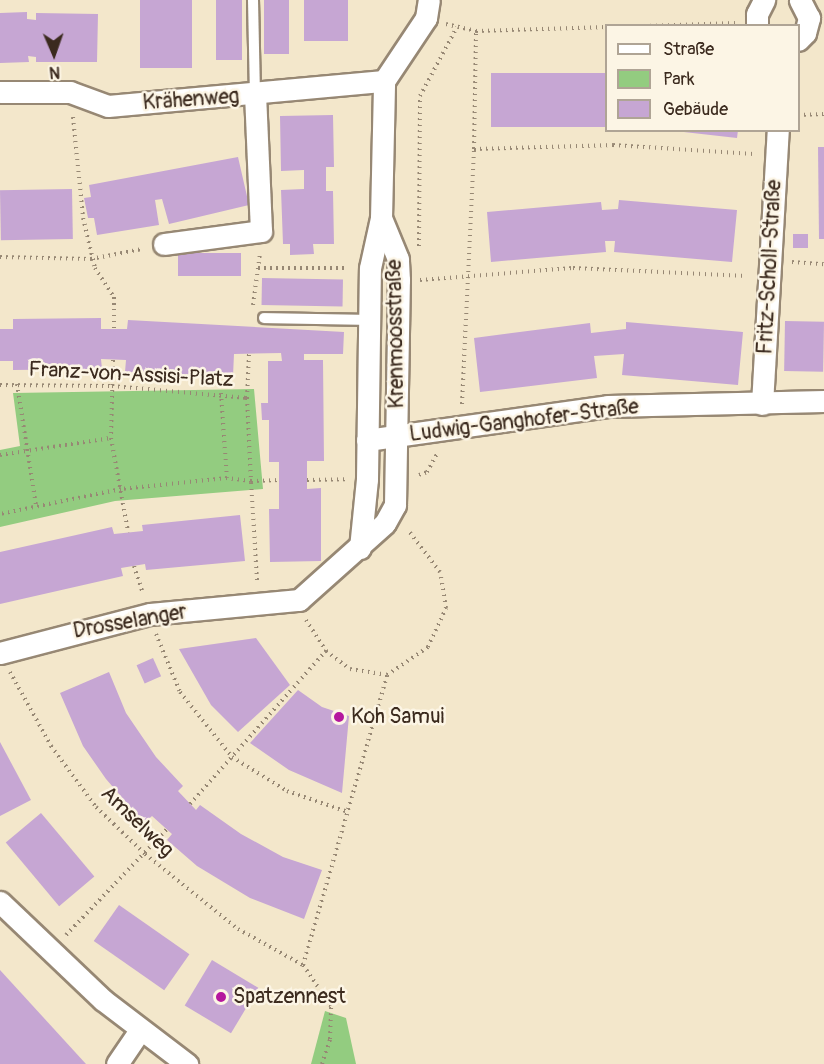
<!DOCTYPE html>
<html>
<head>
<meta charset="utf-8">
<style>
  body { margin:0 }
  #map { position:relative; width:824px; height:1064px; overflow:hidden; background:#f3e7cb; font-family:Pangolin,sans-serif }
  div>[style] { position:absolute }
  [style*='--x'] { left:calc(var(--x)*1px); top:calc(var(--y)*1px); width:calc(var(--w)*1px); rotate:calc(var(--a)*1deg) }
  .green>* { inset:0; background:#93cc80 }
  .building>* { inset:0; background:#c6a6d3; transform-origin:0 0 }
  .path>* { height:4px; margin-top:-2px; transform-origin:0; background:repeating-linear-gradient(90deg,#978874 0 1.5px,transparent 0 6px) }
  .roads { filter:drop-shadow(2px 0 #978874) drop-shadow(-2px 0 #978874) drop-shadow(0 2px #978874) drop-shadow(0 -2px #978874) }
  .lane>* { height:10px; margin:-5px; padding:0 5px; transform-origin:5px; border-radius:5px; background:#fff }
  .street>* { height:21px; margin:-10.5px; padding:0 10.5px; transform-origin:10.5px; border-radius:10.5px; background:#fff }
  .dots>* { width:16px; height:16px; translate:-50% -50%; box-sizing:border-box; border:3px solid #fcf5e5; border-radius:50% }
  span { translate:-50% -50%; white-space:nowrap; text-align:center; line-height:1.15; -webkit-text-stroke:5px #fcf5e5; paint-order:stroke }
  .street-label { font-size:21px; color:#3b2a1e }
  .poi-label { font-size:21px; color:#3b2a1e }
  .left { translate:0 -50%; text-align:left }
  .legend { position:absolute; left:605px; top:24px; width:195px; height:108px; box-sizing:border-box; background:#fcf5e5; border:2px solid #afa495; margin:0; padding:8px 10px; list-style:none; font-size:18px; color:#3b2a1e }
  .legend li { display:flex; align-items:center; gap:12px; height:30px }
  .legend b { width:30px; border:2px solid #afa495 }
  .north { position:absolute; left:24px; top:24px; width:60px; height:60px; -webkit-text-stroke:4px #fcf5e5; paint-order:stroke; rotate:178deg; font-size:16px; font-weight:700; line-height:24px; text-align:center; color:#3b2a1e }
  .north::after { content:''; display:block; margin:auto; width:21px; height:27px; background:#3b2a1e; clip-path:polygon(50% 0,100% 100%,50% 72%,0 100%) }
</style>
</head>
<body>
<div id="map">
  <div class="green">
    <div style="clip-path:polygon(254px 389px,263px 489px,115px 501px,0 527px,0 450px,20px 446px,13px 393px)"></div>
    <div style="clip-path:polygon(325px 1011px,346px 1018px,356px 1064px,311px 1064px)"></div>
  </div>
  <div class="building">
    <div style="left:140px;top:0;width:52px;height:68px"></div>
    <div style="left:216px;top:0;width:26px;height:60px"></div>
    <div style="left:264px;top:0;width:25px;height:54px"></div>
    <div style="left:304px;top:0;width:44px;height:41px"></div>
    <div style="clip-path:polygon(27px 12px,27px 19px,36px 20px,36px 13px,98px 14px,97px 62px,36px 62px,36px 57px,28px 56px,29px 62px,0 63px,0 13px)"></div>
    <div style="left:606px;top:73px;width:54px;height:115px;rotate:90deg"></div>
    <div style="clip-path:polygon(333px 115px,334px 167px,326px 167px,326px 191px,333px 191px,334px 244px,313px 244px,314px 254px,290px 255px,290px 244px,283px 244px,281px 190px,304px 189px,304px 170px,281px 171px,280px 116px)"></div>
    <div style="clip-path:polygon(666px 130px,738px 130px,737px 138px)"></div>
    <div style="clip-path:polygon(818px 147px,824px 147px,824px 239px,819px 239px)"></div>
    <div style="clip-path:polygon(238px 157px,249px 205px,169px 224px,162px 199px,155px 200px,159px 225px,97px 235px,94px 218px,88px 218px,84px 198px,91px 197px,89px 185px)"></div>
    <div style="left:72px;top:189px;width:50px;height:72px;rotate:89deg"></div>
    <div style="clip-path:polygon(619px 200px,737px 210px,732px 262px,614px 252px,615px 241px,605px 241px,606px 252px,491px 262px,487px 212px,601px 202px,602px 210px,618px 209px)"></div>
    <div style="left:808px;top:234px;width:14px;height:15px;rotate:90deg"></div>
    <div style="left:178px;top:253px;width:63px;height:23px"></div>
    <div style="left:262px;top:278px;width:81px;height:27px;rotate:1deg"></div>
    <div style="clip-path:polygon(101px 318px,101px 329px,127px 329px,128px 320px,344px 332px,343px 354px,304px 354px,304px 360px,323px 360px,324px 461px,307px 461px,307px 489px,321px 488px,321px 561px,270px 562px,269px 509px,279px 509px,279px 462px,269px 462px,269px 420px,262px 420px,261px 403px,268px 403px,268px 361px,282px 361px,281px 353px,234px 354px,233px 376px,125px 372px,126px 360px,101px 359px,102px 369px,13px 370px,13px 361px,0 361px,0 329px,13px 329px,13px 319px)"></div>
    <div style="left:785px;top:321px;width:39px;height:50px;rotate:1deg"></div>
    <div style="clip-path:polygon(626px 322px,743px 332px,738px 385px,622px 375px,624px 354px,594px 356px,597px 378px,480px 392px,474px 338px,590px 323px,591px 333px,626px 329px)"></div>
    <div style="clip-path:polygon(240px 515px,245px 561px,146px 570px,145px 564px,121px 568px,123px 576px,0 604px,0 552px,112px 527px,114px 534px,143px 531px,142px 525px)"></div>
    <div style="clip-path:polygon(256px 638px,290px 685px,238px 732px,211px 705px,179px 649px)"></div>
    <div style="left:153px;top:658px;width:20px;height:18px;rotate:66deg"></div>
    <div style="clip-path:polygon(109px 672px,126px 713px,156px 757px,183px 786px,178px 791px,196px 810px,200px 805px,241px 834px,283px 857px,322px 870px,304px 919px,250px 898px,197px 866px,167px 840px,172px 834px,152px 816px,144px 823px,106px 779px,83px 746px,60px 693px)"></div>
    <div style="clip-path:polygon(298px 690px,322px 707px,349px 716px,342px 793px,289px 770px,250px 743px)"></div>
    <div style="clip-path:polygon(0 742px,31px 800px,0 816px)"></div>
    <div style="left:41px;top:813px;width:83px;height:46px;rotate:50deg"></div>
    <div style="left:119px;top:905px;width:86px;height:44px;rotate:35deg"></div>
    <div style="left:212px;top:960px;width:54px;height:53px;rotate:31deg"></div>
    <div style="clip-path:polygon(0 970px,86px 1064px,0 1064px)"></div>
  </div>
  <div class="path">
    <div style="--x:446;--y:24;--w:31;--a:13"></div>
    <div style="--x:476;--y:31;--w:130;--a:-1.8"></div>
    <div style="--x:644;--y:26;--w:91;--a:-1.9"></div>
    <div style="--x:798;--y:115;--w:26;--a:-2"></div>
    <div style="--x:73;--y:117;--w:101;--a:84.3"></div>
    <div style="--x:83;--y:218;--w:51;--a:76.5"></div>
    <div style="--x:95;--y:268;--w:35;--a:57"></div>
    <div style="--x:114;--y:297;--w:32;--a:90"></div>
    <div style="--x:474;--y:149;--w:139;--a:-1.6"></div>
    <div style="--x:613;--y:145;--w:141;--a:3.7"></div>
    <div style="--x:419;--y:246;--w:150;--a:-89.6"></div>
    <div style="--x:420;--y:96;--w:78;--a:-61.8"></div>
    <div style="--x:0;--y:257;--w:91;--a:1.3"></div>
    <div style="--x:91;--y:259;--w:52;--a:-11.1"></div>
    <div style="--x:792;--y:262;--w:32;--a:4"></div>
    <div style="--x:258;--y:268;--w:90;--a:0"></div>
    <div style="--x:420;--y:280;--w:153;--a:-4.5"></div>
    <div style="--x:573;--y:268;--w:174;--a:2.6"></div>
    <div style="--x:253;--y:305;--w:52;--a:-82.3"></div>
    <div style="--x:113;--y:360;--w:78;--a:91.5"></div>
    <div style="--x:111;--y:438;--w:96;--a:79.7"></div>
    <div style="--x:17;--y:384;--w:123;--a:81.1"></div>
    <div style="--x:0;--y:385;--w:112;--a:0.5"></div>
    <div style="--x:112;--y:386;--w:136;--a:5.1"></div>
    <div style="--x:247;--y:398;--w:83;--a:87.2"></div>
    <div style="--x:251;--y:481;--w:24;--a:-173"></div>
    <div style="--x:227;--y:478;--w:107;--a:174.1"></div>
    <div style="--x:121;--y:489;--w:124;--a:168.3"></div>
    <div style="--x:221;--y:393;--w:85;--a:86"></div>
    <div style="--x:247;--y:398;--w:44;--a:-87.4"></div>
    <div style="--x:462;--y:404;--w:255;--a:-87.3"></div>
    <div style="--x:474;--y:149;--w:118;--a:-89"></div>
    <div style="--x:0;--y:455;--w:112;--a:-8.7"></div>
    <div style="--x:419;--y:475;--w:9;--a:-21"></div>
    <div style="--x:427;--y:472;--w:23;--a:-61"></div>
    <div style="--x:307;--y:480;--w:39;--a:-1"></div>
    <div style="--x:134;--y:566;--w:28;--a:72"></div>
    <div style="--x:257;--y:580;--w:99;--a:-93.5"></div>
    <div style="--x:251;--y:481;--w:28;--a:-2"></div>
    <div style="--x:306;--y:620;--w:37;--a:57"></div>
    <div style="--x:326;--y:651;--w:30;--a:37"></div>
    <div style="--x:350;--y:669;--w:37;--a:9"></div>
    <div style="--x:156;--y:634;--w:63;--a:67.5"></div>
    <div style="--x:180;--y:692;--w:83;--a:51.3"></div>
    <div style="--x:232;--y:757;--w:65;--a:31.7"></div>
    <div style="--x:287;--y:791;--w:65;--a:19"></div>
    <div style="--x:10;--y:672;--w:85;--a:61"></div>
    <div style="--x:51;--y:746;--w:76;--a:53.6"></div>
    <div style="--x:96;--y:807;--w:68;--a:43.8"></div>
    <div style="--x:145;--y:854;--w:119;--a:38.9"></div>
    <div style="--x:238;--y:929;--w:74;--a:29"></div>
    <div style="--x:190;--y:804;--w:205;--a:-48.4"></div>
    <div style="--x:66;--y:935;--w:146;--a:-46.4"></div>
    <div style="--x:322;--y:1064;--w:26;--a:-72"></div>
    <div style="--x:330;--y:1039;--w:33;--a:-88"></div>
    <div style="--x:331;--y:1006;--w:50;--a:-124.3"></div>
    <div style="--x:303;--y:965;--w:302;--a:-73.8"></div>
    <div style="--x:387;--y:675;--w:50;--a:-34.3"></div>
    <div style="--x:428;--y:647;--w:43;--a:-65.2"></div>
    <div style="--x:446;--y:608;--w:36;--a:-99"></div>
    <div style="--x:440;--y:572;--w:53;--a:-127.3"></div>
  </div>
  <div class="roads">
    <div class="lane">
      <div style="--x:253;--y:0;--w:95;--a:88.8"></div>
      <div style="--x:264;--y:318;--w:104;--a:1.1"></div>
    </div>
    <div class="street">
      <div style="--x:757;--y:26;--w:12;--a:-90"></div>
      <div style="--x:757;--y:14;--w:16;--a:-63"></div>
      <div style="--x:798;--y:40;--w:10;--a:-45"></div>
      <div style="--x:805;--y:33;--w:16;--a:-75"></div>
      <div style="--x:809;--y:18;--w:20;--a:-117"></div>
      <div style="--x:0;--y:92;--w:70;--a:0"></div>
      <div style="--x:70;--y:92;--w:40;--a:20.2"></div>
      <div style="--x:108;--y:106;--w:277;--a:-5.2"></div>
      <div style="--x:164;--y:244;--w:98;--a:-7.6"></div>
      <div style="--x:261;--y:231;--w:136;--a:-92.5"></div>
      <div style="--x:762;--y:404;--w:274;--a:-86.7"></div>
      <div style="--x:367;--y:440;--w:243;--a:-8"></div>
      <div style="--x:608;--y:406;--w:216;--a:-1.3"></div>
      <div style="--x:360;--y:548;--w:69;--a:-84.2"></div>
      <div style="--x:367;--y:479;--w:211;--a:-89.2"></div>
      <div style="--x:370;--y:268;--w:51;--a:-77.6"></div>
      <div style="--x:381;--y:218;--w:137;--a:-88.7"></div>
      <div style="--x:384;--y:81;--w:76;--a:-56.3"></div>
      <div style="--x:426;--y:18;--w:18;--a:-81"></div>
      <div style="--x:0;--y:653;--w:155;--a:-14.6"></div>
      <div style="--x:150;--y:614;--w:150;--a:-5.4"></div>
      <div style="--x:299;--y:600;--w:115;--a:-41.8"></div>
      <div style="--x:385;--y:523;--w:21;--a:-61"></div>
      <div style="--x:395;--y:505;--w:225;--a:-89"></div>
      <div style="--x:399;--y:280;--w:21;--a:-93"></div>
      <div style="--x:398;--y:259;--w:44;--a:-112.5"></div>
      <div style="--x:0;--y:902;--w:142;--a:43.6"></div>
      <div style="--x:103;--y:1000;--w:106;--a:37.3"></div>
      <div style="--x:117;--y:1064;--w:41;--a:-55.9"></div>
    </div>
  </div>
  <div class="dots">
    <div style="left:339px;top:717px;background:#b5179e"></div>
    <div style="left:221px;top:997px;background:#b5179e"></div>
  </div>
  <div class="street-label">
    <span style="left:191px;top:100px;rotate:-4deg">Krähenweg</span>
    <span style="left:770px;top:267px;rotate:-87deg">Fritz-Scholl-Straße</span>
    <span style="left:396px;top:334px;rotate:-91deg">Krenmoosstraße</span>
    <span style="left:131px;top:375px;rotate:3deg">Franz-von-Assisi-Platz</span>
    <span style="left:524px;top:421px;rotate:-7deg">Ludwig-Ganghofer-Straße</span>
    <span style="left:130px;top:622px;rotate:-10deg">Drosselanger</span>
    <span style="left:137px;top:822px;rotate:44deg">Amselweg</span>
  </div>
  <div class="poi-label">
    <span class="left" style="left:351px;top:717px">Koh Samui</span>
    <span class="left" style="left:233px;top:997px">Spatzennest</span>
  </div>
  <ul class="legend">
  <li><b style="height:8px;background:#fff"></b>Straße</li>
  <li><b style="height:16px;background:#93cc80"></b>Park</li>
  <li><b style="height:16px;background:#c6a6d3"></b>Gebäude</li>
  </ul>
  <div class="north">N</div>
</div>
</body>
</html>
